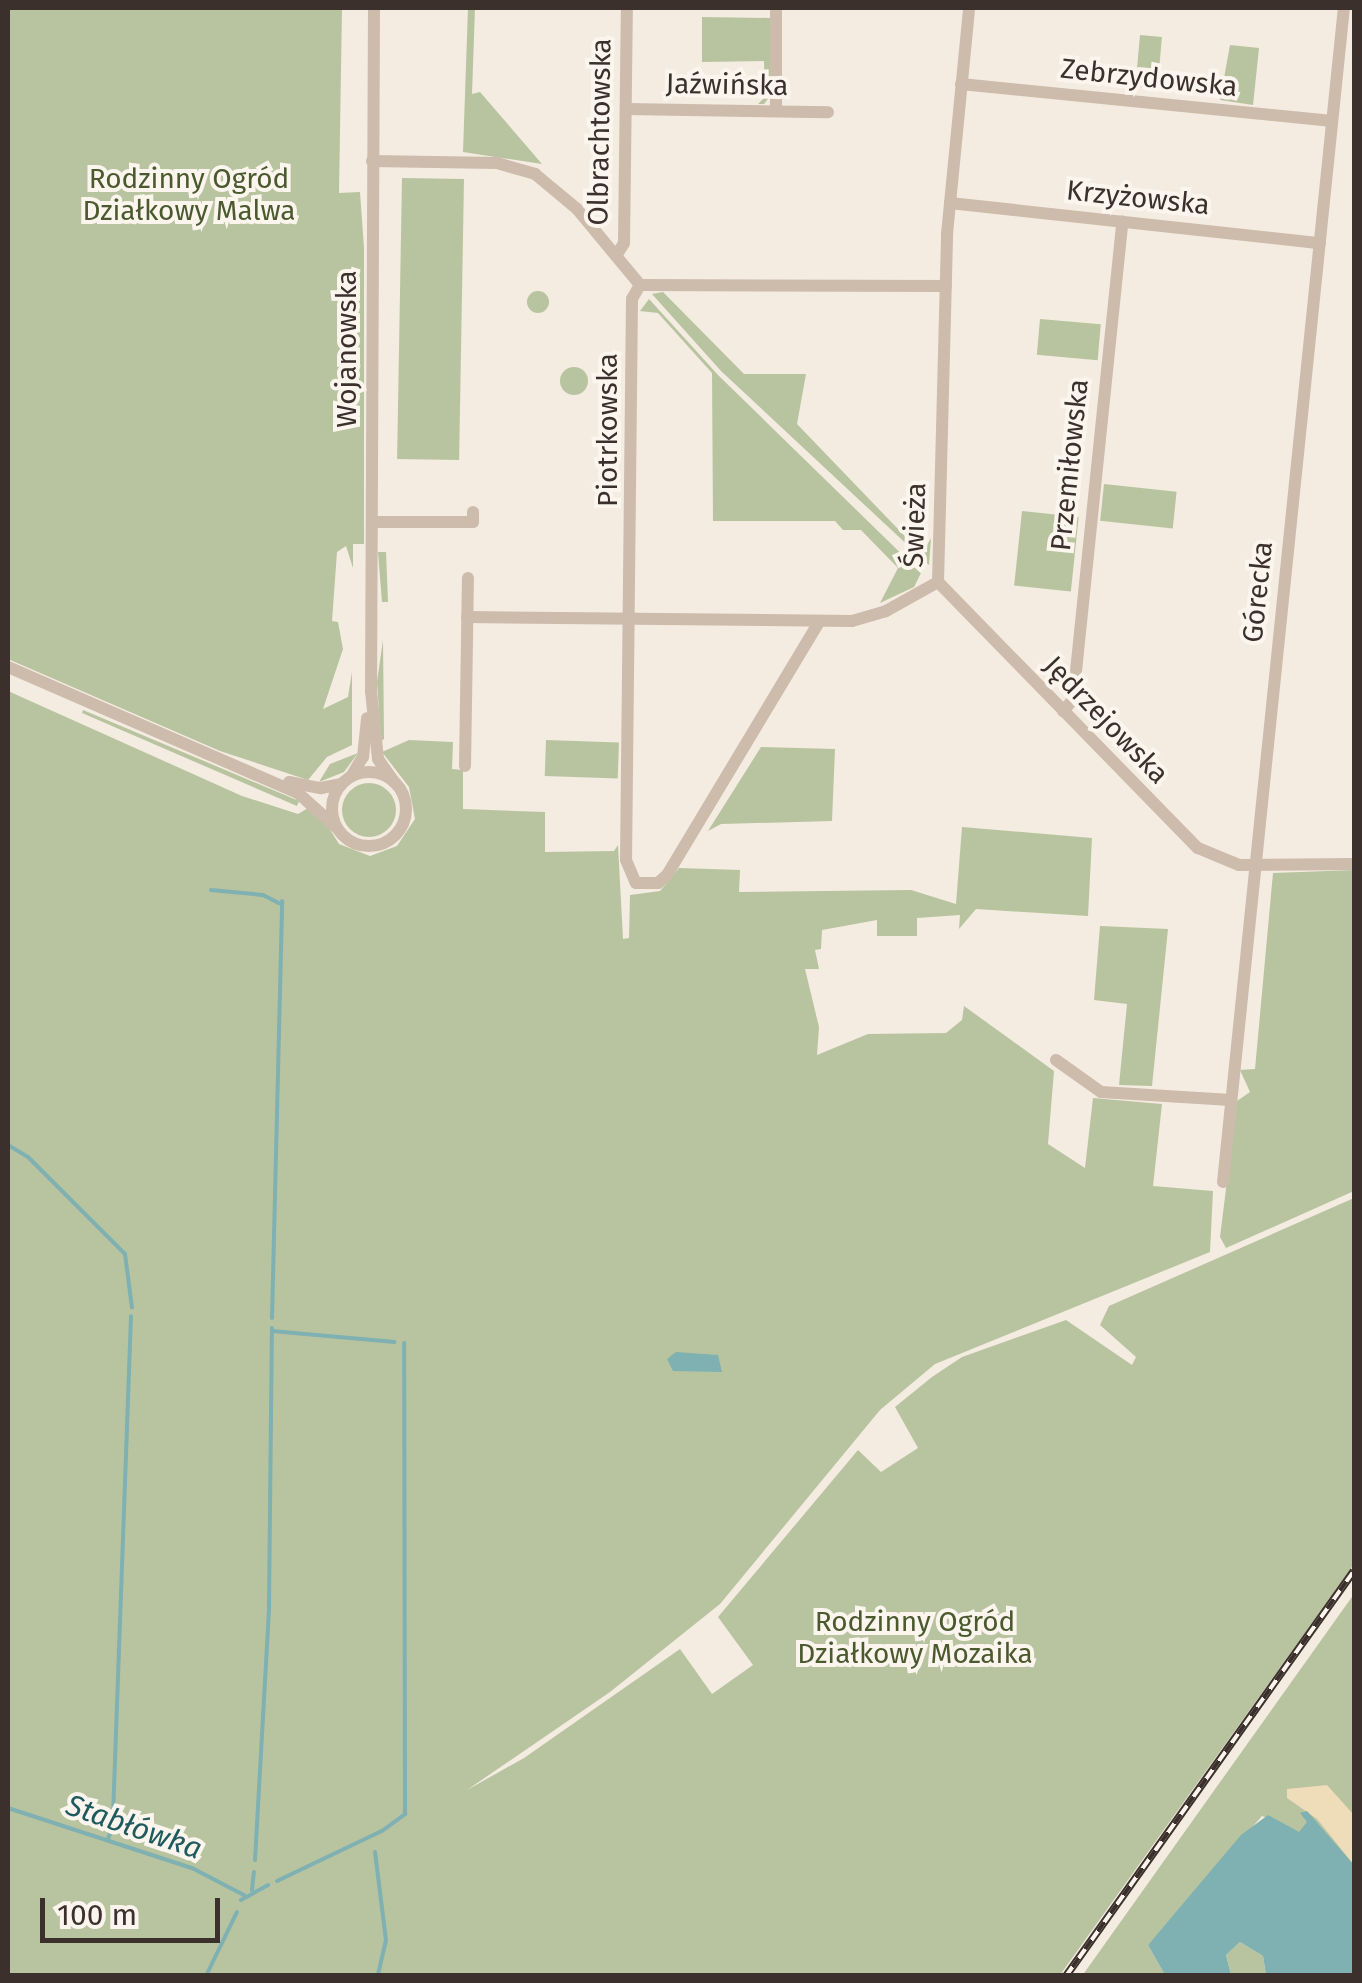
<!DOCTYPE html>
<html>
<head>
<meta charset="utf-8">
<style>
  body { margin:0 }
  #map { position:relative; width:1362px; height:1983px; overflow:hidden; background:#f4ebe1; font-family:"Fira Sans",sans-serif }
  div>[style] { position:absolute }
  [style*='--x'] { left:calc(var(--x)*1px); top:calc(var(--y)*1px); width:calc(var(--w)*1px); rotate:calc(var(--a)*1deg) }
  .green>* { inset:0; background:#b8c4a0; transform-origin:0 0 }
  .round { border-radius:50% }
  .sand>* { inset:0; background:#efdcb8 }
  .water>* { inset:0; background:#7fb0b2 }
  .stream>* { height:4px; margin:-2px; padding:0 2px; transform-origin:2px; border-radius:2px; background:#7fb0b2 }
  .street>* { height:12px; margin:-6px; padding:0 6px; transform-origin:6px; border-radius:6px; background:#cdbbac }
  .street>.ring { margin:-6px; padding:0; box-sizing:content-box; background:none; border:12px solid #cdbbac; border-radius:50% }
  .rail>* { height:8px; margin-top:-4px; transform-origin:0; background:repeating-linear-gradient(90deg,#fbf5ee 0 11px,#3b302b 0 22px); box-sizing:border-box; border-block:2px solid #3b302b }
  span { translate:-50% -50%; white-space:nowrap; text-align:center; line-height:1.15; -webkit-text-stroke:8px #fbf5ee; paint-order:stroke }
  .street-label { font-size:28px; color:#3b302b }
  .park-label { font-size:28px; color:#4a5a2e }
  .water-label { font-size:30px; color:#1f5a5e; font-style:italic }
  .frame { position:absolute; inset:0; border:10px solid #3b302b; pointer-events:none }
  .scale { position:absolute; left:40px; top:1898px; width:180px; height:45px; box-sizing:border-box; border:5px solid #3b302b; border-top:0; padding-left:12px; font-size:30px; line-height:35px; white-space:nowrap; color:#3b302b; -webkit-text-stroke:8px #fbf5ee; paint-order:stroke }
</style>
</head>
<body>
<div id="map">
  <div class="green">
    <div style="clip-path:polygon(8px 8px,342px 8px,339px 193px,360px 192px,364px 248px,364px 544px,353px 544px,353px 568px,346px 546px,337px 552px,332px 621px,338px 622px,343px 649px,323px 709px,348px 697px,352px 672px,352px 745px,327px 757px,308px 780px,220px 751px,8px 659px)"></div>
    <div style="clip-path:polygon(468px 8px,475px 8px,472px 94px,480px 92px,542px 164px,463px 152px)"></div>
    <div style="clip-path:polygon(702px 17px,771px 18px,771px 95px,764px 104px,758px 104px,765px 97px,764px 61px,702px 62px)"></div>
    <div style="left:1140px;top:35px;width:22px;height:52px;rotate:5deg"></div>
    <div style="clip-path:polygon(1230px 45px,1259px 48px,1253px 105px,1220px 100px)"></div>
    <div style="left:402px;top:178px;width:62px;height:281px;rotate:1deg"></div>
    <div class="round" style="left:527px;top:291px;width:22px;height:22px"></div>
    <div style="clip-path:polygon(663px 292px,744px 374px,806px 374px,797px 424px,922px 554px,931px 538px,929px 565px,721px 371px,652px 294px)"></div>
    <div style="clip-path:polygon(649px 299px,718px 375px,921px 573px,914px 587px,880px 603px,898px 568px,861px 530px,843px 530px,835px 521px,713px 521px,712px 373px,658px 313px,640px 311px)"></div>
    <div style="left:1040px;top:319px;width:61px;height:36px;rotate:5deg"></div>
    <div class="round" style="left:560px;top:367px;width:28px;height:28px"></div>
    <div style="left:1104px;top:484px;width:73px;height:37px;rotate:6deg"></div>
    <div style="left:1022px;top:511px;width:57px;height:75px;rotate:6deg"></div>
    <div style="clip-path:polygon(378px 552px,386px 552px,388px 602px,382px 602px)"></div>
    <div style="clip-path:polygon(383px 640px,384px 739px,381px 741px,377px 682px)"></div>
    <div style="clip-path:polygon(8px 691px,242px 796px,298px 814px,308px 808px,321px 815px,339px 844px,370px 856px,397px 846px,415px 819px,409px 787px,382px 752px,409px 740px,453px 742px,452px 769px,463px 770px,463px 809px,545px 812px,545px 852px,614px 851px,618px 845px,623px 939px,629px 938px,630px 895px,660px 891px,679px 868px,740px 870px,739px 892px,911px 890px,956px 904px,962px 827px,1092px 838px,1088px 916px,976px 909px,959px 929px,960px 915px,917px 918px,917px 936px,877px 936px,877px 920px,822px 930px,821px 949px,815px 950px,819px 969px,805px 969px,819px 1027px,817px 1055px,868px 1034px,946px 1033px,962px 1020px,964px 1006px,1054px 1071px,1048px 1144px,1085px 1168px,1093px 1098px,1162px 1104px,1153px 1186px,1213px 1191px,1210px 1252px,935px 1364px,880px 1410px,720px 1604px,610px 1692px,467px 1790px,524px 1758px,680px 1649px,712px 1694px,753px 1665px,718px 1617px,858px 1450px,881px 1472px,918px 1448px,895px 1407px,932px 1377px,962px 1357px,1066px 1320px,1132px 1365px,1136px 1357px,1100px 1325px,1109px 1306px,1354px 1198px,1354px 1564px,1060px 1975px,8px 1975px)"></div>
    <div style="clip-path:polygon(83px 710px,299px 801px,297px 806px,82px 713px)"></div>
    <div style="left:546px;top:740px;width:73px;height:36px;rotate:2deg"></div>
    <div style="clip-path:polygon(761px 747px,835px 749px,832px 821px,721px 824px,708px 831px)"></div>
    <div style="clip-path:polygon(358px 753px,344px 772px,319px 782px,330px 764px)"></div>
    <div class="round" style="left:342px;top:783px;width:54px;height:54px"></div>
    <div style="clip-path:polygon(1354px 870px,1354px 1191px,1226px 1248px,1220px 1237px,1237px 1101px,1250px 1092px,1240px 1070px,1255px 1069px,1273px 873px)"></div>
    <div style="clip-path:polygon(1100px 926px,1168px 929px,1152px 1086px,1119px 1085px,1127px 1004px,1094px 1000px)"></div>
    <div style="clip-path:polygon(1354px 1594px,1354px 1902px,1284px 1825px,1262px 1816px,1148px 1945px,1165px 1975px,1082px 1976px)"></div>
    <div style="clip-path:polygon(1240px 1942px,1263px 1956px,1266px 1976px,1231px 1975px,1226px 1955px)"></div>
  </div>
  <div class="sand">
    <div style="clip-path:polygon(1327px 1785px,1354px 1815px,1354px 1865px,1317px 1819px,1287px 1798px,1287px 1789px)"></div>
  </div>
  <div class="water">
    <div style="clip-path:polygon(676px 1352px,718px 1355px,722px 1372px,673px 1371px,667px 1359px)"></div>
    <div style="clip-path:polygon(1307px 1811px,1354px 1865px,1354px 1975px,1266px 1975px,1263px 1956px,1240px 1942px,1226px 1955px,1231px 1975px,1165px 1975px,1148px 1945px,1241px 1835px,1268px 1815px,1299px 1832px,1307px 1822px,1300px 1813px)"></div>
  </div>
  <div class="stream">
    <div style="--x:211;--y:890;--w:52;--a:5.5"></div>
    <div style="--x:263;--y:895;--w:18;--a:27"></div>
    <div style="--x:8;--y:1145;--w:23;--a:31"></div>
    <div style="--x:28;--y:1157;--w:137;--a:45"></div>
    <div style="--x:125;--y:1254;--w:54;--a:82.6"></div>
    <div style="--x:272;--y:1318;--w:417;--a:-88.6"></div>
    <div style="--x:272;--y:1331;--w:123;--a:5.1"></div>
    <div style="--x:8;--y:1808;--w:194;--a:18.1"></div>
    <div style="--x:192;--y:1868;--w:59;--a:27.4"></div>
    <div style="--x:113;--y:1816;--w:500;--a:-87.94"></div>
    <div style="--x:108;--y:1839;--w:15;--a:-70"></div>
    <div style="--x:375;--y:1852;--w:89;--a:82.9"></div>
    <div style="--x:386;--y:1940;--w:37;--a:103"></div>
    <div style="--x:255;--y:1860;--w:254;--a:-86.8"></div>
    <div style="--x:269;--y:1606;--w:278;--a:-89.4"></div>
    <div style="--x:277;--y:1881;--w:116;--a:-25.5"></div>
    <div style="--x:382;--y:1831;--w:29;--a:-36"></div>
    <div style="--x:405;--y:1814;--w:471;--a:-90.1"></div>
    <div style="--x:252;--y:1890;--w:18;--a:-84"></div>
    <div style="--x:241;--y:1900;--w:31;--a:-29"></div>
    <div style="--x:206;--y:1976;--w:71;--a:-64.2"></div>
  </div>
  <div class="street">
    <div style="--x:374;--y:8;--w:683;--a:90.25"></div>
    <div style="--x:371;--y:691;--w:68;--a:84.1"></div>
    <div style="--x:378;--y:759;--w:28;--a:55"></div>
    <div style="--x:776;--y:8;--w:103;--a:90"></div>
    <div style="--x:961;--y:84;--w:373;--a:5.7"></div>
    <div style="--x:626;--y:109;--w:202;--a:0.9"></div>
    <div style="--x:372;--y:161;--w:125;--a:0.9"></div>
    <div style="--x:497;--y:163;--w:40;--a:16"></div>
    <div style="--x:535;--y:174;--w:55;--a:39.8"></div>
    <div style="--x:577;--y:209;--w:99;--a:50.3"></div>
    <div style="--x:950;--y:203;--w:372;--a:6.2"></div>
    <div style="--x:616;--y:256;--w:15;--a:-58"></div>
    <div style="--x:624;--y:243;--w:235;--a:-89.3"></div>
    <div style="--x:640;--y:285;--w:16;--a:120"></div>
    <div style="--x:632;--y:299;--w:561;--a:90.61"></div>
    <div style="--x:626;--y:860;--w:25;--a:67"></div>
    <div style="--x:636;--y:883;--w:22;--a:0"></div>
    <div style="--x:658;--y:883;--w:12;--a:-42"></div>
    <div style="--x:667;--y:875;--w:295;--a:-59"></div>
    <div style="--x:640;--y:285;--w:306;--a:0.2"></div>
    <div style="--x:372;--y:522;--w:101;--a:0"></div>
    <div style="--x:473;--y:522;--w:10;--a:-90"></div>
    <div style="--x:938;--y:582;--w:372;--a:45.7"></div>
    <div style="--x:1198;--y:848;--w:44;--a:22.5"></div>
    <div style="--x:1239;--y:865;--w:115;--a:-0.5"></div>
    <div style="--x:467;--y:617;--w:385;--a:0.6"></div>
    <div style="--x:852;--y:621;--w:35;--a:-16"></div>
    <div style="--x:886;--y:611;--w:60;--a:-29.1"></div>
    <div style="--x:938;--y:582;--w:348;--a:-88.5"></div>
    <div style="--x:947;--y:234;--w:227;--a:-84.4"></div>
    <div style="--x:8;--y:667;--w:316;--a:23.5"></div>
    <div style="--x:298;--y:793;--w:52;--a:41.9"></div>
    <div style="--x:1063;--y:711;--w:15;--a:-48"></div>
    <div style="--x:1073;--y:700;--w:481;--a:-84.1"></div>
    <div style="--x:465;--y:766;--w:188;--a:-89.1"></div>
    <div class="ring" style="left:332px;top:772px;width:62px;height:62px"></div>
    <div style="--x:352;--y:775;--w:21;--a:-59"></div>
    <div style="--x:363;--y:757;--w:39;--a:-84"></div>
    <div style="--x:289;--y:782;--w:33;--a:11"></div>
    <div style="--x:321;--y:788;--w:21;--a:-11"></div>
    <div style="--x:1056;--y:1060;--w:55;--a:35.4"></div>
    <div style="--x:1101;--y:1092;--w:130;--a:3.5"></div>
    <div style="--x:1223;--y:1182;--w:1180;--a:-84.12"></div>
  </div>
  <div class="rail">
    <div style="--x:1066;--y:1976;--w:497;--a:-54.6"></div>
  </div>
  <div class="street-label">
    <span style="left:1149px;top:78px;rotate:6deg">Zebrzydowska</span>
    <span style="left:727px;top:85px;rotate:1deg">Jaźwińska</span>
    <span style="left:600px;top:132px;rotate:-89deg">Olbrachtowska</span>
    <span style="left:1138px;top:198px;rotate:6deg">Krzyżowska</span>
    <span style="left:347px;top:349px;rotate:-90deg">Wojanowska</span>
    <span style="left:608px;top:430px;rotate:-90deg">Piotrkowska</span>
    <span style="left:1070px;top:465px;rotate:-84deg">Przemiłowska</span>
    <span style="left:915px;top:525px;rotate:-88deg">Świeża</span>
    <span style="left:1258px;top:592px;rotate:-84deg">Górecka</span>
    <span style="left:1106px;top:720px;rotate:46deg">Jędrzejowska</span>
  </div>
  <div class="park-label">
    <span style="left:189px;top:195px">Rodzinny Ogród<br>Działkowy Malwa</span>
    <span style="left:915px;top:1638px">Rodzinny Ogród<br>Działkowy Mozaika</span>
  </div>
  <div class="water-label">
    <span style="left:134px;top:1827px;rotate:19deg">Stabłówka</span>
  </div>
  <div class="frame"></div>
  <div class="scale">100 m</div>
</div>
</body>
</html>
